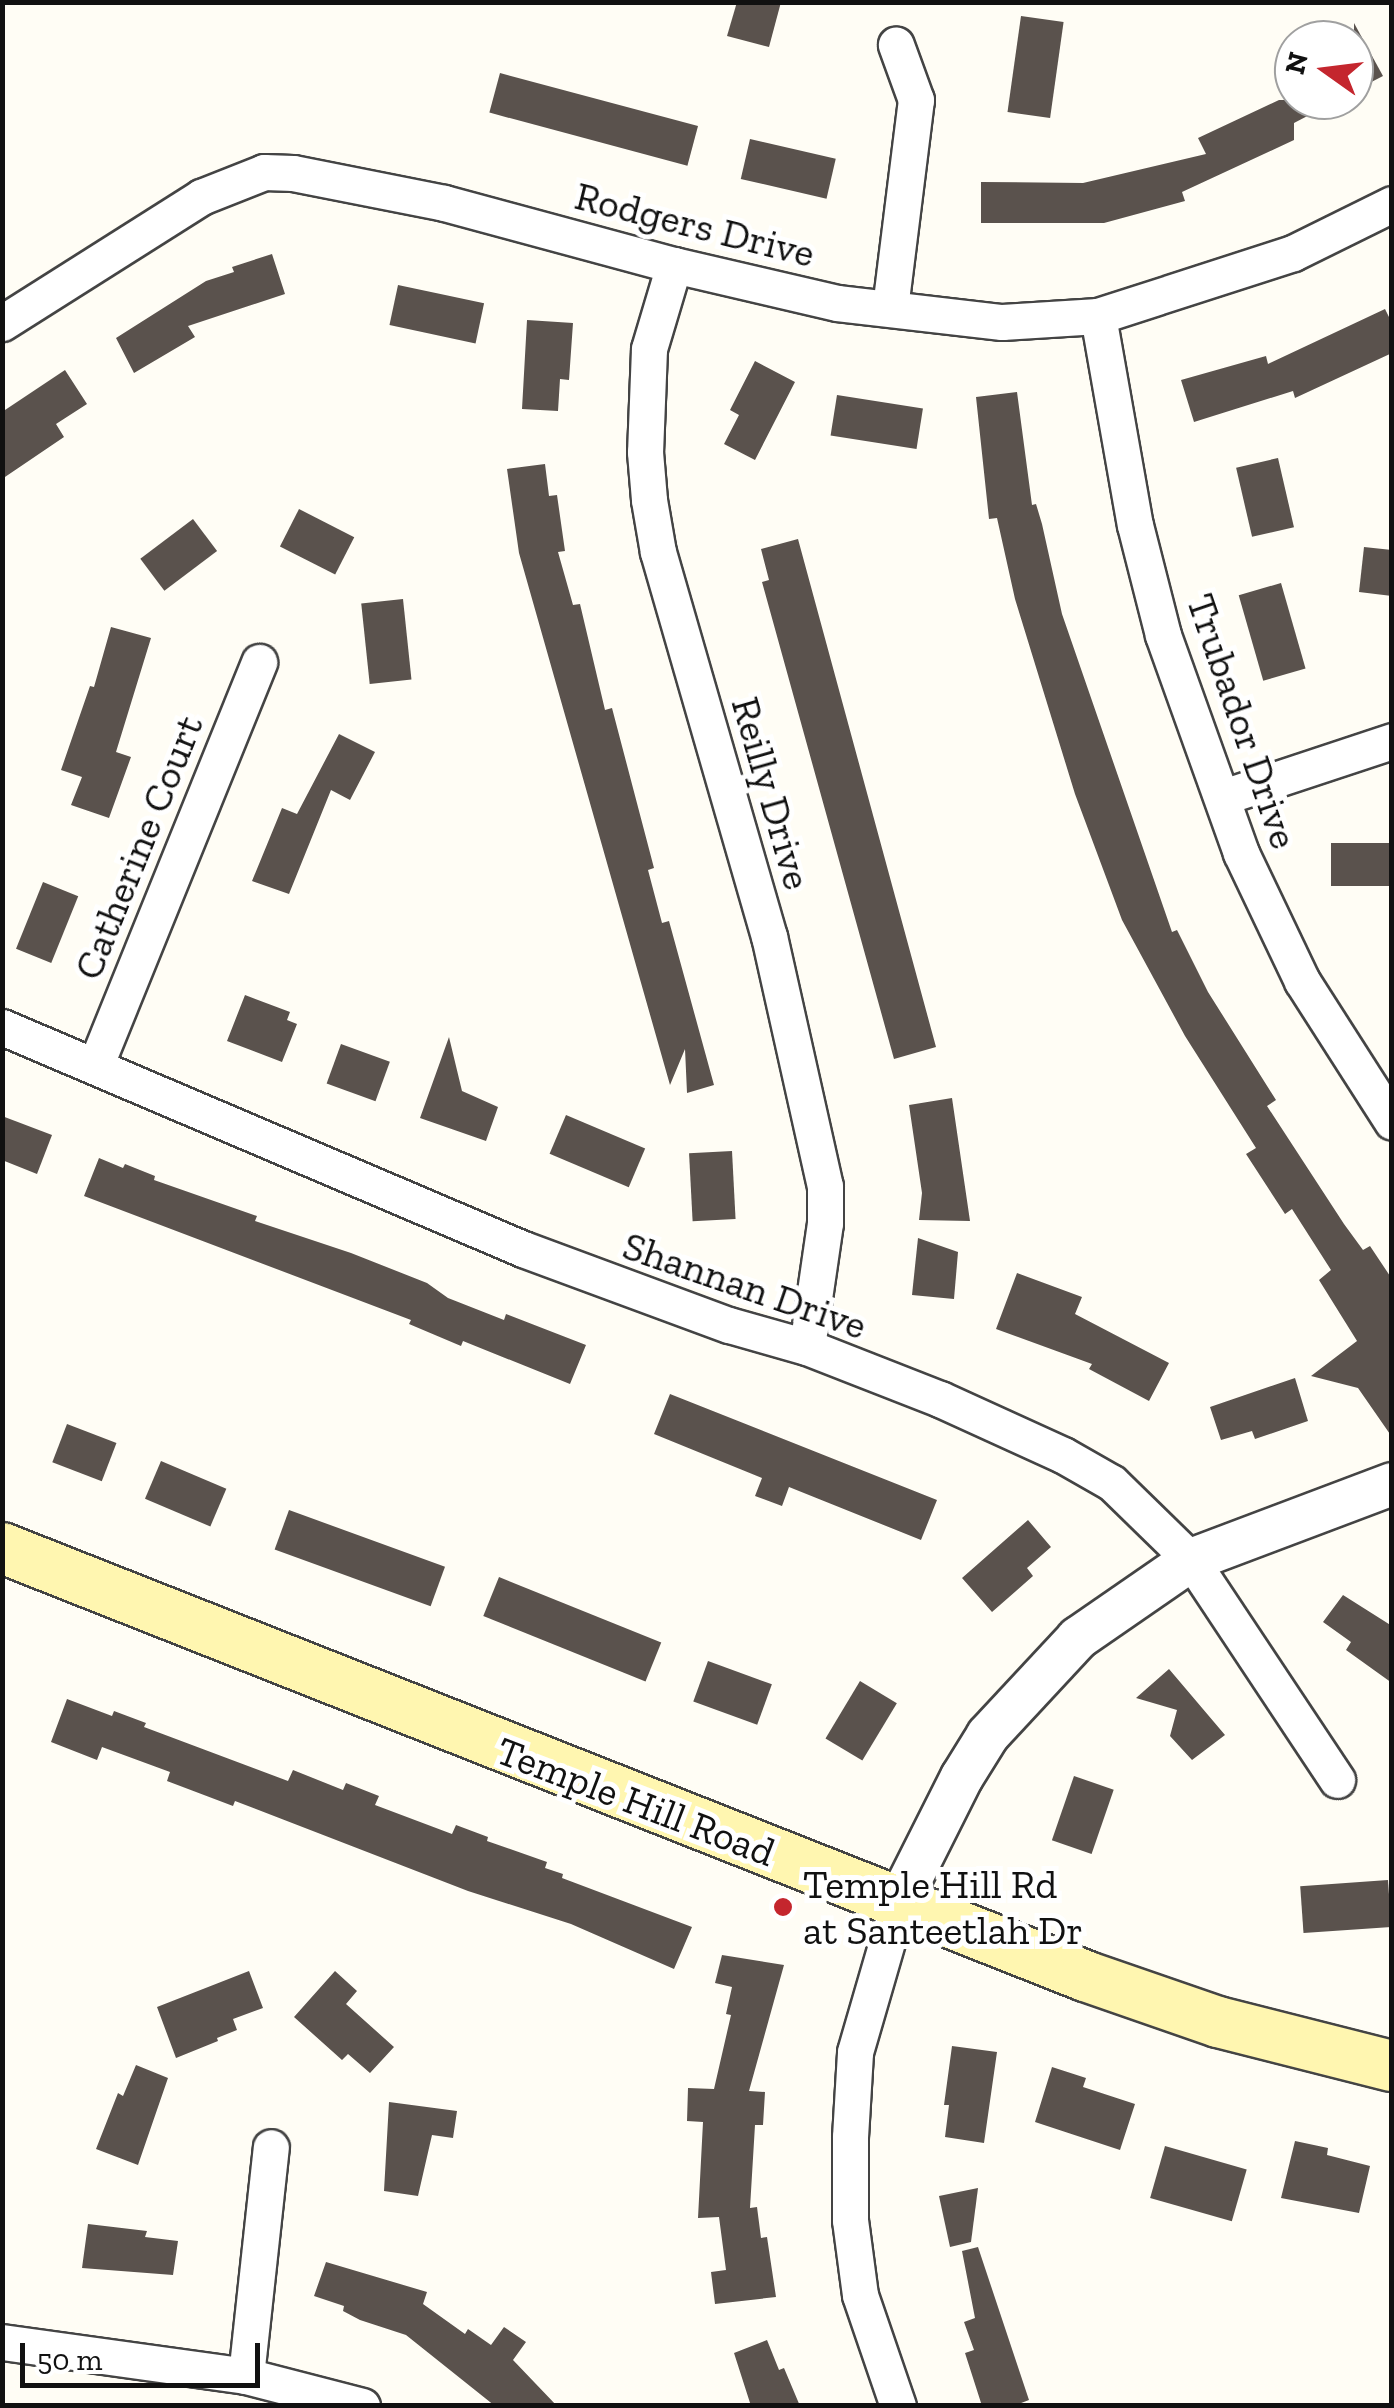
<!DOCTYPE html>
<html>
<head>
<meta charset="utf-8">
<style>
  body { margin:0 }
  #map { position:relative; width:1394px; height:2408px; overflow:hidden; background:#fffdf5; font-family:"Zilla Slab",serif }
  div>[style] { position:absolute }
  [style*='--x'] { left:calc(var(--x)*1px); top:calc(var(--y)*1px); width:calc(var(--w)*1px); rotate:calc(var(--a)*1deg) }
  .building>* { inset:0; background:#5a524d; transform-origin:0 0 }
  .roads { filter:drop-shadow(2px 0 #444) drop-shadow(-2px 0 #444) drop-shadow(0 2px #444) drop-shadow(0 -2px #444) }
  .minor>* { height:35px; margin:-17.5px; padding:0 17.5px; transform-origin:17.5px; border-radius:17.5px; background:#fff }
  .tertiary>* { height:42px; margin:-21px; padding:0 21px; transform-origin:21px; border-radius:21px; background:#fff }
  .secondary>* { height:50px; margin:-25px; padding:0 25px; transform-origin:25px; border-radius:25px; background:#fff6b0 }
  .dots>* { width:28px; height:28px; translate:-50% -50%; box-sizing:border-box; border:5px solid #fff; border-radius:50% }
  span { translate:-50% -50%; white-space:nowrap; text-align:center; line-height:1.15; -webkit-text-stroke:10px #fff; paint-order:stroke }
  .street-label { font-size:40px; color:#111 }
  .poi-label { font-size:40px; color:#111 }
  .left { translate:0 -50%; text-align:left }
  .frame { position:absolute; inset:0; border:5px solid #111; pointer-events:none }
  .north { position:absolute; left:1274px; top:20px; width:100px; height:100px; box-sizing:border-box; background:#fff; border:2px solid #a0a0a0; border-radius:50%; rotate:284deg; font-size:28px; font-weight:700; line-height:40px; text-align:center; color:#111 }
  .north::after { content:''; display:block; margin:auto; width:35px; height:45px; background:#c4262e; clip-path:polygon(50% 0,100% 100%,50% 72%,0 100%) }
  .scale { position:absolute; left:20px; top:2343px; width:240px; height:45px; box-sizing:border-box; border:5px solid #111; border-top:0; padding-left:12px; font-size:30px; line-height:35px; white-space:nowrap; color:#111; -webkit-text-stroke:8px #fff; paint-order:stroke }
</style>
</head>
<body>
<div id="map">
  <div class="building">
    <div style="clip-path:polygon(737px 2px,781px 2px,769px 47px,727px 36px)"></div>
    <div style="left:1021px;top:16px;width:43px;height:97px;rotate:8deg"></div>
    <div style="clip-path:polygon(1354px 23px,1383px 76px,1354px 91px)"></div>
    <div style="left:500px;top:73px;width:205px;height:41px;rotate:15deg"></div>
    <div style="clip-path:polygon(1279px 100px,1338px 100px,1294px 123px,1294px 140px,1182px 192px,1185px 201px,1104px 223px,981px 223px,981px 182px,1083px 183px,1206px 154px,1198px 138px)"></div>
    <div style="left:750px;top:139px;width:88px;height:41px;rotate:13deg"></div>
    <div style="clip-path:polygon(272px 254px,285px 294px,188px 326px,195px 337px,134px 373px,116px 338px,206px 281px,234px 272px,232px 267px)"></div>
    <div style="left:398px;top:285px;width:88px;height:41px;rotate:12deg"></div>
    <div style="clip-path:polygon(1385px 309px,1392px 323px,1392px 353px,1295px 398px,1293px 391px,1194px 422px,1181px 380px,1266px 356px,1268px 364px)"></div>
    <div style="clip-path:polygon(527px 320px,573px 323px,569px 380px,560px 379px,558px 411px,522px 409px)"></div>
    <div style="clip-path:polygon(755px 361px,795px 382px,755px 460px,724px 444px,739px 415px,730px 410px)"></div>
    <div style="clip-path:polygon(65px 370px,87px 404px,56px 424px,64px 437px,2px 479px,2px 412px)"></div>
    <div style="clip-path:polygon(1017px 392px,1032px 505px,1036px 504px,1042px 524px,1062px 614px,1172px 932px,1177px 930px,1208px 992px,1276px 1100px,1267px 1106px,1344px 1224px,1363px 1250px,1370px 1246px,1392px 1279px,1392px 1437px,1358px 1388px,1311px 1376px,1357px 1341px,1319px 1280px,1331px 1270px,1292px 1209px,1285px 1214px,1246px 1154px,1256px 1148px,1185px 1036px,1122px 920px,1075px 794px,1015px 599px,997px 518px,989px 519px,976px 397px)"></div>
    <div style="left:837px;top:395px;width:87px;height:41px;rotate:9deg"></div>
    <div style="left:1278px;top:458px;width:71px;height:43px;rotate:77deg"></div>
    <div style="clip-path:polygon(545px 464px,549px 496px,557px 495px,565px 551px,558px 552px,573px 605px,580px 604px,605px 710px,612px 708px,654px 868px,648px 870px,662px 923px,669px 921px,714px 1085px,687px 1093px,685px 1049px,670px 1085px,519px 553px,507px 469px)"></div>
    <div style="left:299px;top:509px;width:62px;height:42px;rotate:27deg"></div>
    <div style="left:193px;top:519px;width:40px;height:66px;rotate:53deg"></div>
    <div style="clip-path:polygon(798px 539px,936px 1047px,894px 1059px,762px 582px,769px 580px,761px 549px)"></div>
    <div style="clip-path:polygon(1364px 547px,1392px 550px,1392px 596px,1359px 592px)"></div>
    <div style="left:1281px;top:583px;width:89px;height:44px;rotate:74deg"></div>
    <div style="left:403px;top:599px;width:81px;height:42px;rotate:84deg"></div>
    <div style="clip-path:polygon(111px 627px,151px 638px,116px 752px,131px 757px,109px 818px,71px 805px,82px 777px,61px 770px,90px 686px,94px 687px)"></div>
    <div style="clip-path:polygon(339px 734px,375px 752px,350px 800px,331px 790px,289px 894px,252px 881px,282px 808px,297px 814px)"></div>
    <div style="left:1392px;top:843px;width:43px;height:61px;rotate:90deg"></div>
    <div style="left:43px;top:882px;width:38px;height:72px;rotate:22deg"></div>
    <div style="clip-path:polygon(245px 995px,290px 1012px,287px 1020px,297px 1024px,282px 1062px,227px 1041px)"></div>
    <div style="clip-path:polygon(449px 1037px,462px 1091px,498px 1107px,486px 1141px,420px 1118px)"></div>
    <div style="left:341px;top:1044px;width:52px;height:42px;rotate:20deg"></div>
    <div style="clip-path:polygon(952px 1098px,970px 1221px,919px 1220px,922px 1193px,909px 1105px)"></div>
    <div style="left:566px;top:1115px;width:86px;height:42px;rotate:23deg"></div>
    <div style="clip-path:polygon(2px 1116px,52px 1135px,37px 1174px,2px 1160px)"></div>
    <div style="left:732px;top:1151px;width:68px;height:43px;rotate:87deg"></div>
    <div style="clip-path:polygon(99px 1158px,123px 1168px,125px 1164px,155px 1176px,154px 1180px,257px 1216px,255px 1221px,351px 1253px,427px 1283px,448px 1298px,504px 1320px,506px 1314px,586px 1345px,570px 1384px,463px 1341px,461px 1346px,409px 1324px,411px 1320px,84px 1196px)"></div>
    <div style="clip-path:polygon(918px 1238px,958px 1252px,954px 1299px,912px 1295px)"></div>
    <div style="clip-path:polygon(1017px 1273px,1082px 1297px,1075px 1314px,1169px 1363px,1149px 1401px,1089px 1369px,1092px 1364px,996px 1329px)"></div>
    <div style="clip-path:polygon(1295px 1378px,1308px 1421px,1255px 1439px,1252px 1431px,1221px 1440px,1210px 1407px)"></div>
    <div style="clip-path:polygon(670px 1394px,937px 1500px,921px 1540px,789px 1487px,782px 1506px,755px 1496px,762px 1478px,654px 1434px)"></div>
    <div style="left:67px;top:1424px;width:53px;height:41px;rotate:21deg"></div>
    <div style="left:161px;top:1461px;width:71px;height:41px;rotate:23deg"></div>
    <div style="left:289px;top:1510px;width:166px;height:42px;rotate:20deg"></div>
    <div style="clip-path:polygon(1028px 1520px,1051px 1547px,1027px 1568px,1033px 1576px,992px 1612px,962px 1578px)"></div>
    <div style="left:499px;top:1577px;width:175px;height:42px;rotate:22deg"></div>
    <div style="clip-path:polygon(1343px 1595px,1392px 1626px,1392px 1683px,1346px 1650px,1351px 1642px,1323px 1622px)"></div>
    <div style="left:708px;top:1661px;width:68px;height:43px;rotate:20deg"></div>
    <div style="clip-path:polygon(1169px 1669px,1225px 1735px,1192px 1760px,1170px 1736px,1177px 1710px,1136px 1698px)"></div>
    <div style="left:860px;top:1681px;width:43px;height:67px;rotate:31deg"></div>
    <div style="clip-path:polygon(67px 1699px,112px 1716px,114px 1711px,146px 1723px,144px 1727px,288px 1781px,293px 1770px,343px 1790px,346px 1783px,379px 1796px,375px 1805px,452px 1834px,456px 1825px,488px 1837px,487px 1841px,547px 1862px,545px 1868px,563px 1874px,562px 1878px,692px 1927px,674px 1969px,571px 1924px,468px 1891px,235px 1801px,233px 1806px,167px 1781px,170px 1772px,102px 1747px,97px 1760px,51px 1742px)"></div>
    <div style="left:1074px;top:1776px;width:42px;height:68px;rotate:19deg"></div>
    <div style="left:1388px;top:1880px;width:47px;height:88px;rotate:86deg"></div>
    <div style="clip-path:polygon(722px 1955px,784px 1965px,749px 2091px,765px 2092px,763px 2125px,755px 2125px,750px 2208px,757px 2207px,761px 2238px,767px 2237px,776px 2297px,715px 2304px,711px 2272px,726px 2270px,719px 2217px,698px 2218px,703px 2122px,687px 2121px,688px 2088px,714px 2089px,731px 2015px,726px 2014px,732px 1987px,715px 1983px)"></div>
    <div style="clip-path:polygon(249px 1971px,263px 2008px,233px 2019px,237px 2030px,217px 2038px,218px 2041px,176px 2058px,157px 2007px)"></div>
    <div style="clip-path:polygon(335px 1971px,357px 1991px,346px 2004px,394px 2047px,370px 2073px,348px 2054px,342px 2060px,294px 2017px)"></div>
    <div style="clip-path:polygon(952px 2046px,997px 2052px,984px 2143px,945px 2137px,949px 2105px,944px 2105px)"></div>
    <div style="clip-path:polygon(136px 2065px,168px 2078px,138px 2165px,96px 2149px,118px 2093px,123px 2096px)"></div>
    <div style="clip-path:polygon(1052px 2067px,1086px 2078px,1083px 2087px,1135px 2104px,1120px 2150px,1035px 2122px)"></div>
    <div style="clip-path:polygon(389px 2102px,457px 2111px,453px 2138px,432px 2135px,418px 2196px,384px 2191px)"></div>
    <div style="clip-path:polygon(1295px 2141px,1328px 2148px,1327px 2155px,1370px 2166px,1359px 2213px,1281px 2198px)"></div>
    <div style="left:1165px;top:2146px;width:85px;height:54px;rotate:16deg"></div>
    <div style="clip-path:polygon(978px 2188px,971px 2242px,950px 2247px,939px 2196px)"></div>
    <div style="clip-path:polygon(88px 2224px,147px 2231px,145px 2237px,178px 2241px,173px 2275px,82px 2268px)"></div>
    <div style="clip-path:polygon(978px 2247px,1029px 2400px,1013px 2406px,982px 2406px,965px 2353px,974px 2350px,964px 2322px,975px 2318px,962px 2251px)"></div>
    <div style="clip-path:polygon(326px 2262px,427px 2292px,423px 2304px,465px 2334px,468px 2329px,491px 2345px,504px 2327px,526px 2342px,513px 2360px,557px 2406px,495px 2406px,406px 2335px,360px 2320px,343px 2311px,344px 2306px,314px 2296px)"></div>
    <div style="clip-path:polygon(767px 2340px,779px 2370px,784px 2368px,800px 2406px,751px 2406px,734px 2353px)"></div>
  </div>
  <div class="roads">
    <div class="minor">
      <div style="--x:674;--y:265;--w:88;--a:106.6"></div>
      <div style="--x:649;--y:349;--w:103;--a:92.2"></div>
      <div style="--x:645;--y:452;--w:48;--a:85.2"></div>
      <div style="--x:649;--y:500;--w:53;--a:80.2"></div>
      <div style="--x:658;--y:552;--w:400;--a:73.9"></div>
      <div style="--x:769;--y:936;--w:256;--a:77.4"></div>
      <div style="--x:825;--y:1186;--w:37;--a:90"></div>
      <div style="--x:825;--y:1223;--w:125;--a:98.3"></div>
      <div style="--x:890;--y:308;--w:210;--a:-82.9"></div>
      <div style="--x:916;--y:100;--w:59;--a:-110"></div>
      <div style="--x:1098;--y:316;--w:212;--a:80"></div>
      <div style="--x:1135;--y:525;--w:114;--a:75.7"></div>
      <div style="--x:1163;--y:635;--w:232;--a:70.3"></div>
      <div style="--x:1241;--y:853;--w:142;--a:64.5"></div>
      <div style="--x:1302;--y:981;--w:167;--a:57.4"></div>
      <div style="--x:2;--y:323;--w:236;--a:-32.3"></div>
      <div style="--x:201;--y:197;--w:68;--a:-21.6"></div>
      <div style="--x:264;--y:172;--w:29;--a:2"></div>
      <div style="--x:293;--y:173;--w:154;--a:11.2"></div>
      <div style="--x:444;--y:203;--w:238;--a:15.1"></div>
      <div style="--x:674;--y:265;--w:167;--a:13.1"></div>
      <div style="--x:837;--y:303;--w:166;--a:6.6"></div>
      <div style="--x:1002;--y:322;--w:96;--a:-3.6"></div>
      <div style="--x:1098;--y:316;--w:205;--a:-17.9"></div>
      <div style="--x:1293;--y:253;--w:110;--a:-26.3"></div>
      <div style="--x:1223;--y:797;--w:178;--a:-18.3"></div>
      <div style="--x:2;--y:1027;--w:566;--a:23.08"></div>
      <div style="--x:523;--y:1249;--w:220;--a:20.3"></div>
      <div style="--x:729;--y:1325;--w:81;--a:15.8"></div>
      <div style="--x:807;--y:1347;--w:143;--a:21.4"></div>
      <div style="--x:940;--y:1399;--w:135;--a:24.5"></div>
      <div style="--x:1063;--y:1455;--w:56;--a:29.7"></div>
      <div style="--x:1112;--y:1483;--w:110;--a:44.3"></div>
      <div style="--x:1191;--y:1560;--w:264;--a:56.4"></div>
      <div style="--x:96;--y:1064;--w:434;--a:-67.9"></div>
      <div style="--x:2;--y:2342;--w:246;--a:7.9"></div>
      <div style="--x:246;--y:2376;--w:120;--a:14.5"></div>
      <div style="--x:246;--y:2376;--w:230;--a:-83.8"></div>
      <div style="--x:898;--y:2406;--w:117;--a:-108.9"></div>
      <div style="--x:860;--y:2295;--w:76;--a:-97.6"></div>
      <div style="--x:850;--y:2220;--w:83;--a:-90"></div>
      <div style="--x:850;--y:2137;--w:85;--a:-86.6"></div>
      <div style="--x:855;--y:2052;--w:154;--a:-73.8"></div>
    </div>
    <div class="tertiary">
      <div style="--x:898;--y:1904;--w:142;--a:-63.3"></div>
      <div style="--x:962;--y:1777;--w:49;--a:-58.2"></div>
      <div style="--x:988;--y:1735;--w:132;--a:-47.1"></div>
      <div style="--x:1078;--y:1638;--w:137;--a:-34.6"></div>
      <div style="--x:1191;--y:1560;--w:215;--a:-20.7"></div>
    </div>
    <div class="secondary">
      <div style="--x:2;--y:1548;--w:1165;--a:21.56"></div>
      <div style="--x:1085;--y:1976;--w:141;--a:19.1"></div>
      <div style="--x:1218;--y:2022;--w:179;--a:14.2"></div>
    </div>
  </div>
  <div class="dots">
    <div style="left:783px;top:1907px;background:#c4262e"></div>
  </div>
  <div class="street-label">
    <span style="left:695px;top:224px;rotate:14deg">Rodgers Drive</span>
    <span style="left:1243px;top:721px;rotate:71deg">Trubador Drive</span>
    <span style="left:772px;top:793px;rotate:74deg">Reilly Drive</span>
    <span style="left:138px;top:847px;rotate:-68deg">Catherine Court</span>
    <span style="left:745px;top:1285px;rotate:19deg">Shannan Drive</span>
    <span style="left:636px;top:1801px;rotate:21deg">Temple Hill Road</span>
  </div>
  <div class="poi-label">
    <span class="left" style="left:803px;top:1907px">Temple Hill Rd<br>at Santeetlah Dr</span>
  </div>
  <div class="frame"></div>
  <div class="north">N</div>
  <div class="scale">50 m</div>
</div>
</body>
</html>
